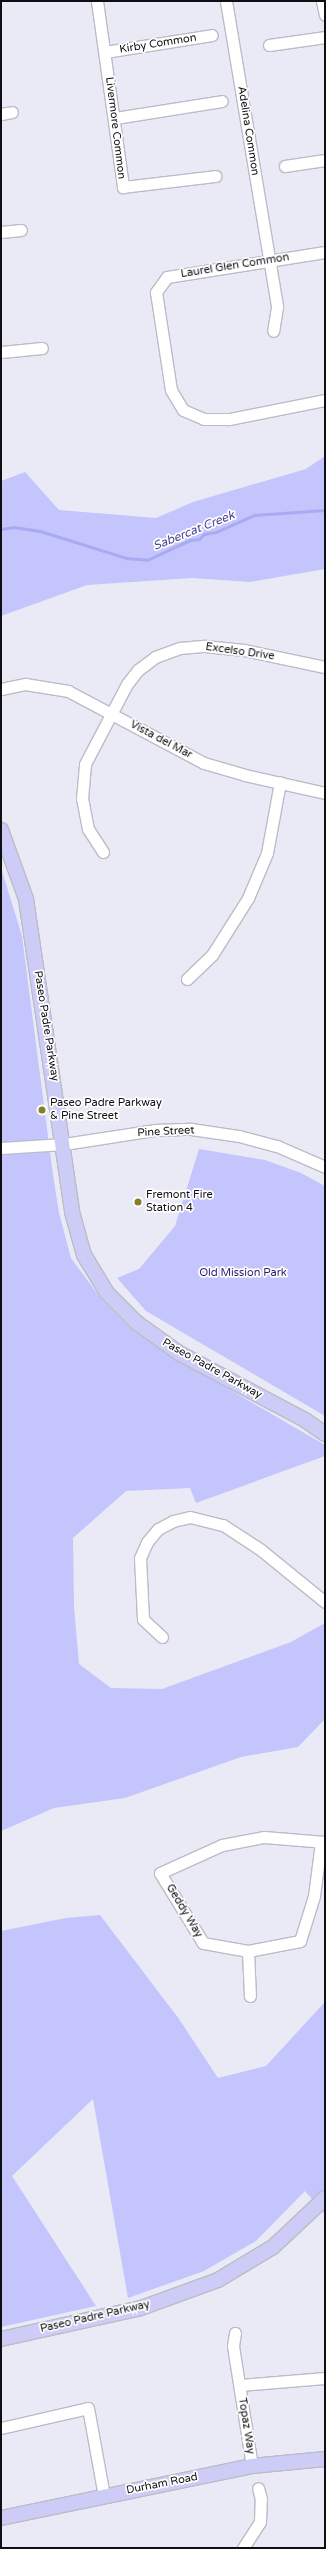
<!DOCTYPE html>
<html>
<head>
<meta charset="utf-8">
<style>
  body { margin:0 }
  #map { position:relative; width:326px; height:2549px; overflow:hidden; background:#e9eaf6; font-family:"Varela Round",sans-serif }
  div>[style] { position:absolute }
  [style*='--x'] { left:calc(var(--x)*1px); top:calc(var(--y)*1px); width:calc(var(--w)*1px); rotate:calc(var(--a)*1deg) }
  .green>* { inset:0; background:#c3c5fc }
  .stream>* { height:3px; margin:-1.5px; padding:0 1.5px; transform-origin:1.5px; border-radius:1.5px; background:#aaaaf3 }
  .roads { filter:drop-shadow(1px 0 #bbbcc7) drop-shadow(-1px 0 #bbbcc7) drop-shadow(0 1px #bbbcc7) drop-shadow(0 -1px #bbbcc7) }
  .minor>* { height:11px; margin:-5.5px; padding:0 5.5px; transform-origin:5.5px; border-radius:5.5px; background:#fff }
  .major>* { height:14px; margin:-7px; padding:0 7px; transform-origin:7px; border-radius:7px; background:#ccccf6 }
  .dots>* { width:11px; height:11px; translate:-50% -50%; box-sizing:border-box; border:2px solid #fff; border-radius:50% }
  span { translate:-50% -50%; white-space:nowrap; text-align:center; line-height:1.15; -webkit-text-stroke:3.5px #fff; paint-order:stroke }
  .street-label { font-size:11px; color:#0f0f13 }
  .poi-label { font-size:11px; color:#0f0f13 }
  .left { translate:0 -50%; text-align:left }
  .park-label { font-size:11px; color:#2a1b6d }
  .water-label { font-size:12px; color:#4b4398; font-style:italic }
  .frame { position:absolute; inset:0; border:2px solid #0f0f13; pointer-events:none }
</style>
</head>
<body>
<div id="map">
  <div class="green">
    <div style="clip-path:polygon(325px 456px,325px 569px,250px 582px,192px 578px,87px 585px,1px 616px,1px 481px,25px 472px,59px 510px,156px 518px,193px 502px,306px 469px)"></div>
    <div style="clip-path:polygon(1px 868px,22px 936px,53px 1175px,59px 1213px,71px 1258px,102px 1300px,131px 1329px,158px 1348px,325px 1445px,325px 1456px,196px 1503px,190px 1488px,126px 1491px,73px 1538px,74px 1607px,79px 1664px,111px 1688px,162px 1689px,291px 1642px,325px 1623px,325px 1719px,298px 1747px,241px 1757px,125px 1798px,54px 1808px,1px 1831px)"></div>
    <div style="clip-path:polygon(199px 1149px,265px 1160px,301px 1173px,325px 1186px,325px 1416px,146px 1311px,117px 1278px,139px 1269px,175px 1226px)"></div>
    <div style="clip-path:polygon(100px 1915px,179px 2019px,218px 2078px,266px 2066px,325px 2002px,325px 2214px,305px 2191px,256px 2241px,204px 2271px,128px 2298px,93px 2099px,12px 2176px,96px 2306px,1px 2327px,1px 1931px,66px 1918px)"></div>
  </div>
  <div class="stream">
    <div style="--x:1;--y:529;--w:13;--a:-9"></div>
    <div style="--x:14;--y:527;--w:26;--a:9"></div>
    <div style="--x:40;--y:531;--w:90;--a:17.4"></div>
    <div style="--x:126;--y:558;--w:21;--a:5"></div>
    <div style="--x:147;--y:560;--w:47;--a:-24.9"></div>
    <div style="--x:190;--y:540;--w:9;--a:-6"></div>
    <div style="--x:199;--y:539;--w:7;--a:-45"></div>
    <div style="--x:204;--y:534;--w:12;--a:-9"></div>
    <div style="--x:216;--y:532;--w:42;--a:-24.1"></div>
    <div style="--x:254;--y:515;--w:71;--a:-4"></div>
  </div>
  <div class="roads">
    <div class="minor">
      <div style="--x:97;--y:1;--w:188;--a:82"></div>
      <div style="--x:123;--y:187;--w:93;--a:-6.8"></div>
      <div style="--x:226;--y:1;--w:310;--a:80.5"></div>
      <div style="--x:277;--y:307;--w:24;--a:99"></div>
      <div style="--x:322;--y:1;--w:14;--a:78"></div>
      <div style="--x:269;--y:45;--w:57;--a:-8.1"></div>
      <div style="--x:105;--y:52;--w:108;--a:-9"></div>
      <div style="--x:1;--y:114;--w:11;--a:-10"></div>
      <div style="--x:115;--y:118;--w:108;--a:-9"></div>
      <div style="--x:285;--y:166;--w:40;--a:-8.5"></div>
      <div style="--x:1;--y:232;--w:20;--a:-6"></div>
      <div style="--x:325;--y:252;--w:160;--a:171"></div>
      <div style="--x:167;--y:277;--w:19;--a:126"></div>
      <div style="--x:156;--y:292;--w:99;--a:81.3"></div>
      <div style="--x:171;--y:390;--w:23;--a:59"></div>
      <div style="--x:183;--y:410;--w:23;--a:23"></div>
      <div style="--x:204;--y:419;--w:25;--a:0"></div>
      <div style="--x:229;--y:419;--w:98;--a:-11.2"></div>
      <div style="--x:1;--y:352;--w:41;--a:-5.6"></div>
      <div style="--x:1;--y:689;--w:25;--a:-12"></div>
      <div style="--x:25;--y:684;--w:44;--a:9.2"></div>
      <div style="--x:68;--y:691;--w:154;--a:27.9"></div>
      <div style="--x:204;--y:763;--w:43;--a:16.3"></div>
      <div style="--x:245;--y:775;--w:82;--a:12.7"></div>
      <div style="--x:103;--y:852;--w:27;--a:-123"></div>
      <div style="--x:88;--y:829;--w:31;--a:-101"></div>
      <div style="--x:82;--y:799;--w:35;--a:-85"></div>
      <div style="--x:85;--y:764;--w:90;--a:-62.3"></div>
      <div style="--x:127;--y:684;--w:18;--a:-52"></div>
      <div style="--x:138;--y:670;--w:21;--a:-37"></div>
      <div style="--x:155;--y:657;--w:27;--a:-20"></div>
      <div style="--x:180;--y:648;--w:25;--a:-5"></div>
      <div style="--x:205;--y:646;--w:39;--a:6"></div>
      <div style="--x:244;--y:650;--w:83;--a:11.9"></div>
      <div style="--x:187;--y:979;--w:35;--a:-44"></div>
      <div style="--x:212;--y:955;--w:67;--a:-57.7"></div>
      <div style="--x:248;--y:898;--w:49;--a:-67.1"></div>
      <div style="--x:267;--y:853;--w:72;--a:-79.6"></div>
      <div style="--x:1;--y:1148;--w:63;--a:-3.6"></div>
      <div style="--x:64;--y:1144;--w:91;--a:-8.8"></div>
      <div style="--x:154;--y:1130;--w:37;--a:-2"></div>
      <div style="--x:191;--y:1129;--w:49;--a:8.3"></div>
      <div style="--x:239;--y:1136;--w:39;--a:15"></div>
      <div style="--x:277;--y:1146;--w:52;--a:23.6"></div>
      <div style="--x:162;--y:1637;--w:26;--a:-137"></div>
      <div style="--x:143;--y:1619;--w:61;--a:-92.8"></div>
      <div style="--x:140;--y:1558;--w:17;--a:-66"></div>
      <div style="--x:147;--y:1542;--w:17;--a:-50"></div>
      <div style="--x:158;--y:1529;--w:17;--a:-28"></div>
      <div style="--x:173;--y:1521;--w:17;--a:-13"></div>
      <div style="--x:190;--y:1517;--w:34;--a:14"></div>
      <div style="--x:223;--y:1525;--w:45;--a:33.3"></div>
      <div style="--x:261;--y:1550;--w:82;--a:39.1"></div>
      <div style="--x:321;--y:1842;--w:54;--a:97.4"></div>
      <div style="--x:314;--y:1896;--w:47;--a:107.3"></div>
      <div style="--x:300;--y:1941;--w:53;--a:169.1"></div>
      <div style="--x:248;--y:1951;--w:46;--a:-169.9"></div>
      <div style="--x:203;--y:1943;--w:82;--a:-121.6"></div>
      <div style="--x:160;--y:1873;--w:68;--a:-24.3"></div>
      <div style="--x:222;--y:1845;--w:43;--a:-10.8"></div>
      <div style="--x:264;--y:1837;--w:61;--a:4.7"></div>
      <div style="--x:248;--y:1951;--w:45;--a:87.5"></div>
      <div style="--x:235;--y:2333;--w:13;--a:99"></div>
      <div style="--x:233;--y:2346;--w:121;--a:81"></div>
      <div style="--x:240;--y:2385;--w:85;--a:-4.7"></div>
      <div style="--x:1;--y:2428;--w:89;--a:-12.9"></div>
      <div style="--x:88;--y:2408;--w:89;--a:79.7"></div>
      <div style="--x:243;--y:2548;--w:31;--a:-57"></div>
      <div style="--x:260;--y:2522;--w:23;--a:-88"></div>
      <div style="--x:261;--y:2499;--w:11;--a:-105"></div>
    </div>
    <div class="major">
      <div style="--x:1;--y:830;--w:73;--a:70.1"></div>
      <div style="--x:26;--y:899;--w:316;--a:81.6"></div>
      <div style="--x:72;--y:1212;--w:45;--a:74.4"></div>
      <div style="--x:84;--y:1255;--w:44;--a:58.8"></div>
      <div style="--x:107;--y:1293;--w:42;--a:45"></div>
      <div style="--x:137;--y:1323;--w:52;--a:35.5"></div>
      <div style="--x:179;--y:1353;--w:143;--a:28"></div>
      <div style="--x:305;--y:1420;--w:24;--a:35"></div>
      <div style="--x:1;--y:2339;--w:143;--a:-12.5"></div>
      <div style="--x:141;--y:2308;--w:82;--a:-20"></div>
      <div style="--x:218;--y:2280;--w:64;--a:-31"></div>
      <div style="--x:273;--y:2247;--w:71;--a:-43.3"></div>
      <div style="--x:1;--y:2518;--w:256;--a:-11.7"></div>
      <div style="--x:252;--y:2466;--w:73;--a:-5.5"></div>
    </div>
  </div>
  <div class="dots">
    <div style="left:42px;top:1110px;background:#877f25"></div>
    <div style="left:138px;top:1202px;background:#877f25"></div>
  </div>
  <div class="street-label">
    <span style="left:158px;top:44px;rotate:-9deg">Kirby Common</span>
    <span style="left:115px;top:128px;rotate:83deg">Livermore Common</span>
    <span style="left:248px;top:131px;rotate:81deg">Adelina Common</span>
    <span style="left:235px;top:266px;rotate:-9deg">Laurel Glen Common</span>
    <span style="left:240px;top:652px;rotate:8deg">Excelso Drive</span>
    <span style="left:161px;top:740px;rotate:28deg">Vista del Mar</span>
    <span style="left:46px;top:1026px;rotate:81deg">Paseo Padre Parkway</span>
    <span style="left:166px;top:1132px;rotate:-3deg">Pine Street</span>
    <span style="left:212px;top:1369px;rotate:29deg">Paseo Padre Parkway</span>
    <span style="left:184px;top:1911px;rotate:59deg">Geddy Way</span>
    <span style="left:95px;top:2317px;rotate:-13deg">Paseo Padre Parkway</span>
    <span style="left:246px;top:2426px;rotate:81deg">Topaz Way</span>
    <span style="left:162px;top:2484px;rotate:-11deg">Durham Road</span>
  </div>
  <div class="poi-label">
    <span class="left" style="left:50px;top:1110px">Paseo Padre Parkway<br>&amp; Pine Street</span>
    <span class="left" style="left:146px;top:1202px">Fremont Fire<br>Station 4</span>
  </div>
  <div class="park-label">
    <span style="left:243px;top:1273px">Old Mission Park</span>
  </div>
  <div class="water-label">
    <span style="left:194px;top:531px;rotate:-22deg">Sabercat Creek</span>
  </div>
  <div class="frame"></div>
</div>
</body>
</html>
